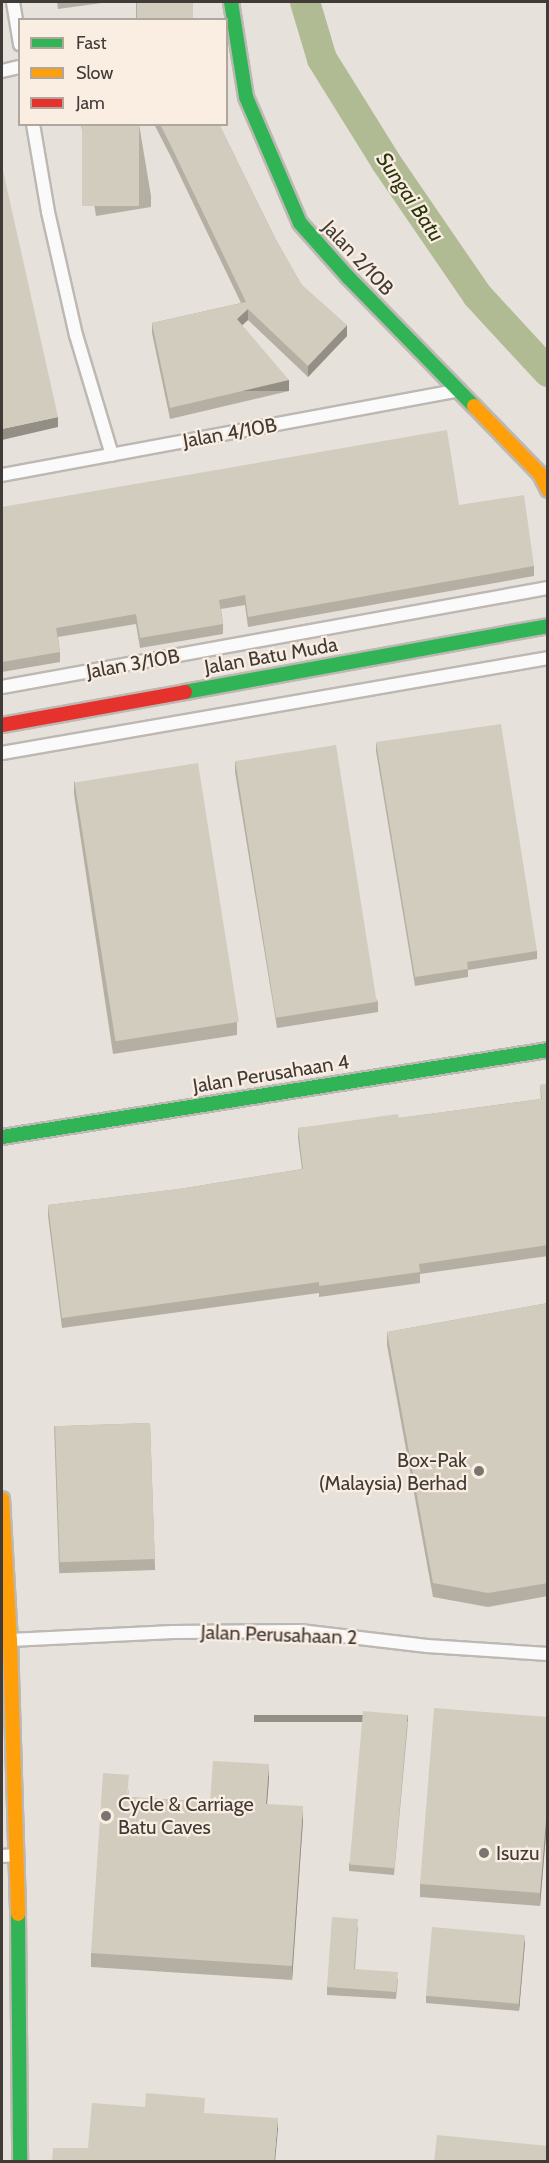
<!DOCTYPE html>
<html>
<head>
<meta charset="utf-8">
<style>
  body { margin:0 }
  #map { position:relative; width:549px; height:2163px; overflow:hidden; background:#e7e1db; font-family:Cabin,sans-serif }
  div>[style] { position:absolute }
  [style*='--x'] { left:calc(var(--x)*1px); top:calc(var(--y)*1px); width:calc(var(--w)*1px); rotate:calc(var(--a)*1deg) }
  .river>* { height:30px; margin:-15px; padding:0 15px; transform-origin:15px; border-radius:15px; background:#b0bb94 }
  .roads { filter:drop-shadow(2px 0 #bdb8b3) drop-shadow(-2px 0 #bdb8b3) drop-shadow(0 2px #bdb8b3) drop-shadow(0 -2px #bdb8b3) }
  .street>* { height:12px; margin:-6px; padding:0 6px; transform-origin:6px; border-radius:6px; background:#fbfafa }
  .fast>* { height:14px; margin:-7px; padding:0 7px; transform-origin:7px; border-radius:7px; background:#30b455 }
  .slow>* { height:14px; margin:-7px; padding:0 7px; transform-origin:7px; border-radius:7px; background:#ff9f0a }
  .jam>* { height:14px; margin:-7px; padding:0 7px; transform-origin:7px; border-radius:7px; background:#e5322d }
  .wall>* { inset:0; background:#b5afa3; transform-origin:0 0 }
  .shaded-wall>* { inset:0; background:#938f85; transform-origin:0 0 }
  .building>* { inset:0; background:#d2ccbe; transform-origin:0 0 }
  .dots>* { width:16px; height:16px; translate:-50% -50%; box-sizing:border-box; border:3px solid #faede2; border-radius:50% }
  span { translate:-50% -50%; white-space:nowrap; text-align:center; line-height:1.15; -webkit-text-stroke:4.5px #faede2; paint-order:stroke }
  .street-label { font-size:20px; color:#403b37 }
  .poi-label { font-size:20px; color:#403b37 }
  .right { translate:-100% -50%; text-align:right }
  .left { translate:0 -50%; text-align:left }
  .water-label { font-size:21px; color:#29360c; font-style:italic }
  .frame { position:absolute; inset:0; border:3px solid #403b37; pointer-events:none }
  .legend { position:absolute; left:18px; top:18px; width:210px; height:108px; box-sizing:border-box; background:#faede2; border:2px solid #b0a69e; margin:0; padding:8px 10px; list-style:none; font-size:18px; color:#403b37 }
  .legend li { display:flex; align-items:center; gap:12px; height:30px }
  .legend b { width:30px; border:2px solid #b0a69e }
</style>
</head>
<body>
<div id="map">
  <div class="river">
    <div style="--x:305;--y:2;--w:59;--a:73.4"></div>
    <div style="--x:322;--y:59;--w:121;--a:58.1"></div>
    <div style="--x:386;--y:162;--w:161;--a:55.6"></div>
    <div style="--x:477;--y:295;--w:105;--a:47.3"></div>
  </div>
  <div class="roads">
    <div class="street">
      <div style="--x:13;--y:2;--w:43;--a:80.5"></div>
      <div style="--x:2;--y:71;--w:18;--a:-13"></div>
      <div style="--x:33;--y:124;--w:89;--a:80.3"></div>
      <div style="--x:48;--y:212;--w:126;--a:77.2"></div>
      <div style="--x:76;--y:335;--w:125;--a:73.3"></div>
      <div style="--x:2;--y:475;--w:465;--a:-10.5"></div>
      <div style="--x:2;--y:687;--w:555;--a:-10.28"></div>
      <div style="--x:2;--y:753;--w:554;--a:-9.87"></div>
      <div style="--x:10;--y:1640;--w:163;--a:-2.8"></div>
      <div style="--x:173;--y:1632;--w:127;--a:-0.5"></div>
      <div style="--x:300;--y:1631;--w:128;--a:6.7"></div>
      <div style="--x:427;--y:1646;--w:121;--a:3.8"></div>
      <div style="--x:2;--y:1856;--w:15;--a:-4"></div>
    </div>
    <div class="fast">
      <div style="--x:231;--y:2;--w:96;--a:81"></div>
      <div style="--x:246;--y:97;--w:137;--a:66.8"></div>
      <div style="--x:300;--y:223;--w:72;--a:48.4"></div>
      <div style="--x:348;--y:277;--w:180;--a:45.7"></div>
      <div style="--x:185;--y:692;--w:369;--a:-10.3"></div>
      <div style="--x:2;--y:1137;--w:553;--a:-9.05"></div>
      <div style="--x:18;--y:1914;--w:248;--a:89.5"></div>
    </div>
    <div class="slow">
      <div style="--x:474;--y:406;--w:95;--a:45.9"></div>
      <div style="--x:540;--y:474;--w:18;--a:63"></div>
      <div style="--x:2;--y:1499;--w:141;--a:86.8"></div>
      <div style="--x:10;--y:1640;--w:274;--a:88.3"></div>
    </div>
    <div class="jam">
      <div style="--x:2;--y:725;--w:186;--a:-10.2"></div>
    </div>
  </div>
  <div class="wall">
    <div style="clip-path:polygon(57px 2px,109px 2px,58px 9px)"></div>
    <div style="left:136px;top:2px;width:57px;height:18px"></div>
    <div style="clip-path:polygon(81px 124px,139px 124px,151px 196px,151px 207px,96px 216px)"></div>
    <div style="clip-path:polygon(154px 124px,219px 124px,275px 238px,301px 284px,347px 336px,308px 377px,248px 320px,242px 325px,289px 391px,170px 419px,152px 333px,152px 323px,241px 303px,172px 159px)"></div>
    <div style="clip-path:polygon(459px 505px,534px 566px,534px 576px,248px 627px,245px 605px,221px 609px,223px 624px,223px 634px,140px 648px,136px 624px,58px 637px,60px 652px,60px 662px,2px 672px,2px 507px)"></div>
    <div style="clip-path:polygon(376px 742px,537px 951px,537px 959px,468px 970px,468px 977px,415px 986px,376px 751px)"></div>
    <div style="clip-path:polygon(235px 761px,378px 1002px,378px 1012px,277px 1028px,235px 772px)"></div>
    <div style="clip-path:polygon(74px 781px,237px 1022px,237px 1035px,113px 1054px,74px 794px)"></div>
    <div style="clip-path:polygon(548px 1084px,548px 1256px,420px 1274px,420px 1283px,319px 1297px,319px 1293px,62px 1328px,48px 1216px,48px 1205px,179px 1189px,302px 1169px,298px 1139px,298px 1128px,399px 1118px,541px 1099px,540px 1085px)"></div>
    <div style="clip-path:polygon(548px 1303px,548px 1596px,488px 1607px,433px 1597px,387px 1345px,387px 1332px)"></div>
    <div style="left:150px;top:1423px;width:147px;height:96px;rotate:88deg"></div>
    <div style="clip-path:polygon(548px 1717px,548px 1810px,540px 1906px,420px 1897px,420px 1884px)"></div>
    <div style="clip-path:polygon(408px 1722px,394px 1875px,349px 1871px,349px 1864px)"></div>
    <div style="clip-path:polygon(269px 1778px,267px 1804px,303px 1820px,292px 1980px,91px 1967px,91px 1953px,129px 1788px,128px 1797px,210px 1802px)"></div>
    <div style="clip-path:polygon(358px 1926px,355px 1969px,398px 1979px,396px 1999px,327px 1995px,327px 1987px)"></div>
    <div style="clip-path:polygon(525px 1942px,519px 2011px,426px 2003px,426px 1996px)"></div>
  </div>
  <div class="shaded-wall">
    <div style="clip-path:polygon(248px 309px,248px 320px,237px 330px,237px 319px)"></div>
    <div style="clip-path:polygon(347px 325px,347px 336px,308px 377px,308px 366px)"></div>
    <div style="left:289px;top:380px;width:11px;height:122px;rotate:90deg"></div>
    <div style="clip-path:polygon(58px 417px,58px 427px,2px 440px,2px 429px)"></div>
    <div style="left:408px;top:1715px;width:7px;height:154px;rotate:90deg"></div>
    <div style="clip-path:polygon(269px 1764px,269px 1778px,266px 1817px,266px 1804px)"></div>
    <div style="clip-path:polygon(548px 1796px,548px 1810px,540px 1906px,540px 1893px)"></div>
    <div style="clip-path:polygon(303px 1806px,303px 1820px,292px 1980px,292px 1966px)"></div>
    <div style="clip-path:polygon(525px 1935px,525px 1942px,519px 2011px,519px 2004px)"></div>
    <div style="clip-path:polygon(278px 2118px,278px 2129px,275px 2162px,274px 2162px)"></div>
  </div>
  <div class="building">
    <div style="left:137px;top:2px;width:56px;height:18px"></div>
    <div style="left:82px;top:124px;width:57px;height:82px"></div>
    <div style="clip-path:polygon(160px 124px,219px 124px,275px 238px,301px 284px,347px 325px,308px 366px,248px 309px,237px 319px,289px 380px,170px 408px,152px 323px,246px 302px,172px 148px)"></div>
    <div style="clip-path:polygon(2px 166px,58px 417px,2px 429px)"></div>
    <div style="clip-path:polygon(447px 430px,459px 505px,524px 495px,534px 566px,248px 617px,245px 595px,219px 600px,223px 624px,140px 638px,136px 614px,56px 628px,60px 652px,2px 662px,2px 507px)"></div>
    <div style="clip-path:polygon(501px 724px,537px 951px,467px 962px,468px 969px,415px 977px,376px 742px)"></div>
    <div style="left:336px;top:745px;width:260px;height:102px;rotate:81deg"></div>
    <div style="left:198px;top:763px;width:262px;height:125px;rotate:81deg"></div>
    <div style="clip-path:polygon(548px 1084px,548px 1245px,419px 1264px,420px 1272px,319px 1286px,319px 1282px,62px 1318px,48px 1205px,179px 1189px,303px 1169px,298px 1128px,398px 1114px,399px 1118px,542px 1099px,540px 1085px)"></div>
    <div style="clip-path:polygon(548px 1303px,548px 1583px,488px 1593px,433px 1583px,387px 1332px)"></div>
    <div style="left:150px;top:1423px;width:136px;height:95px;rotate:88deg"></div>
    <div style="clip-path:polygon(434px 1708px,548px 1717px,548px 1796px,540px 1893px,420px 1884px)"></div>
    <div style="left:363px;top:1711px;width:45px;height:154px;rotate:5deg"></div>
    <div style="clip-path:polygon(213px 1761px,269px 1764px,266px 1804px,303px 1806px,292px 1966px,91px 1953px,103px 1773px,129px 1775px,127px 1797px,210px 1802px)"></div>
    <div style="clip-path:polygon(332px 1917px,358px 1919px,354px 1969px,398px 1972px,396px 1992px,327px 1987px)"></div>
    <div style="left:432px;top:1927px;width:93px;height:69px;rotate:5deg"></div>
    <div style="clip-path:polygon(146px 2093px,205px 2098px,204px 2113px,278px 2118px,274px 2162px,52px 2162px,53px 2148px,88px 2148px,92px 2103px,145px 2107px)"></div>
    <div style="clip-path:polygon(437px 2135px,548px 2146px,548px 2162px,434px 2162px)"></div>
  </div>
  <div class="dots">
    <div style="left:479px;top:1471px;background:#7a7570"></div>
    <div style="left:106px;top:1816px;background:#7a7570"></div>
    <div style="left:484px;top:1853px;background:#7a7570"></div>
  </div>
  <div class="street-label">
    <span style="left:358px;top:258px;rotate:47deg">Jalan 2/10B</span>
    <span style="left:230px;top:433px;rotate:-10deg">Jalan 4/10B</span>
    <span style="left:271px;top:656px;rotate:-10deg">Jalan Batu Muda</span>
    <span style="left:133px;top:664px;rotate:-10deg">Jalan 3/10B</span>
    <span style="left:271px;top:1074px;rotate:-9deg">Jalan Perusahaan 4</span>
    <span style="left:279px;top:1635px;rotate:2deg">Jalan Perusahaan 2</span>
  </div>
  <div class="poi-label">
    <span class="right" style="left:467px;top:1472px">Box-Pak<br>(Malaysia) Berhad</span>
    <span class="left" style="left:118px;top:1816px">Cycle &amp; Carriage<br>Batu Caves</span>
    <span class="left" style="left:496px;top:1853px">Isuzu</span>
  </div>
  <div class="water-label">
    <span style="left:410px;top:197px;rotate:56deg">Sungai Batu</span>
  </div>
  <div class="frame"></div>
  <ul class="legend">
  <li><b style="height:8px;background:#30b455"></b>Fast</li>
  <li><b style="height:8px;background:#ff9f0a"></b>Slow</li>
  <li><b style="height:8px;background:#e5322d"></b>Jam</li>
  </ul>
</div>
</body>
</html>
